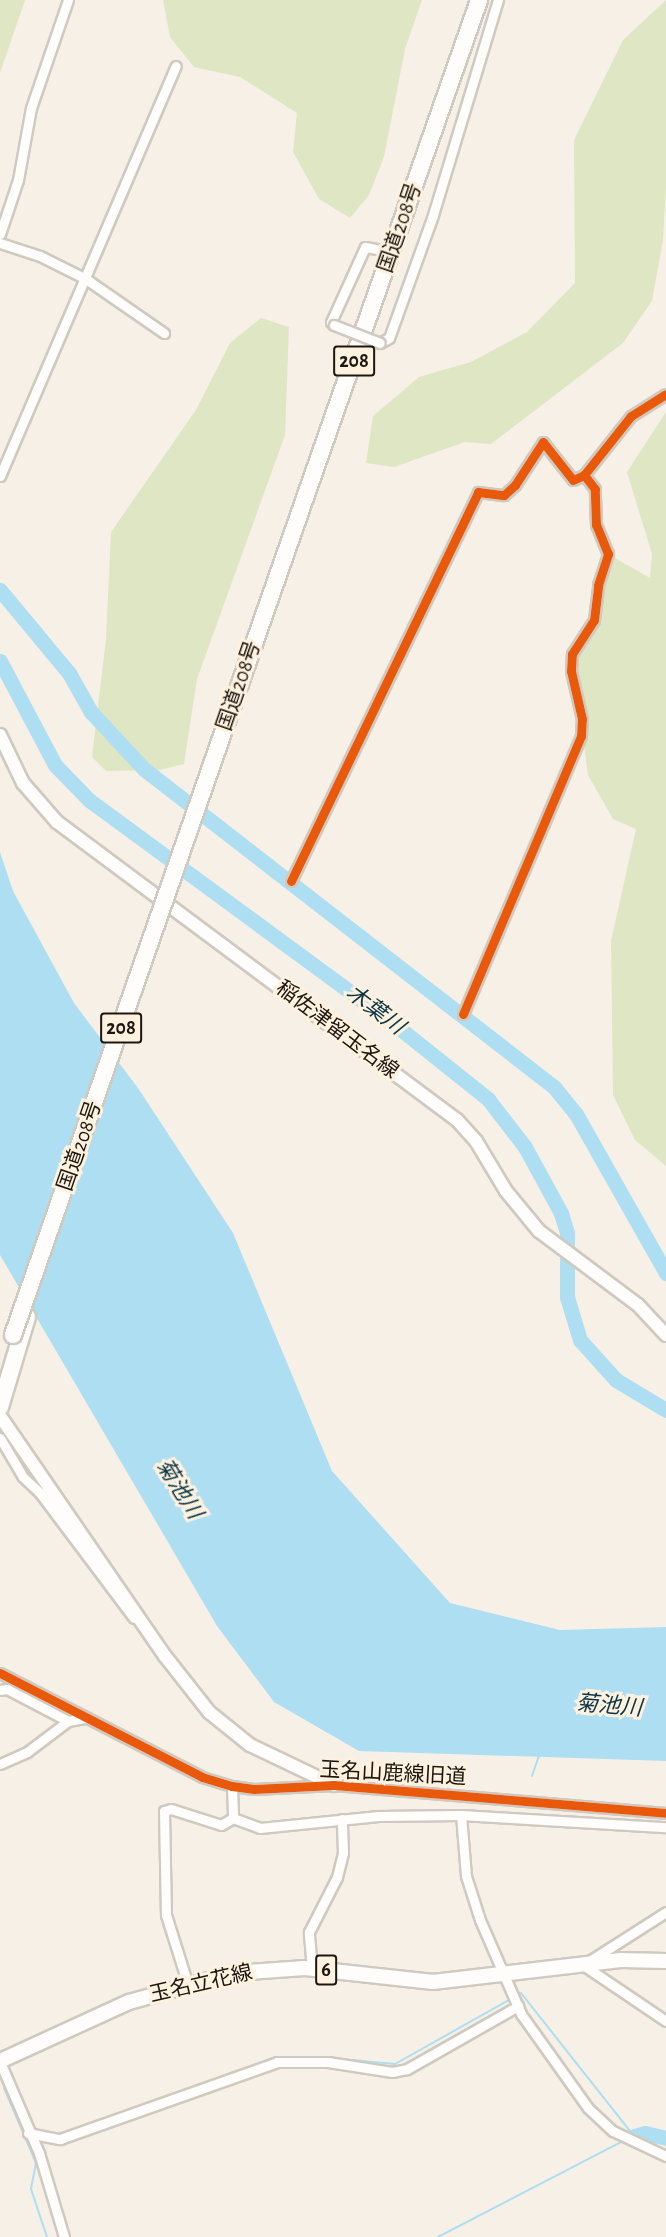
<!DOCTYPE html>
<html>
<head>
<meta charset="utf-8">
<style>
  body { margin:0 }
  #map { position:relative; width:666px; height:2237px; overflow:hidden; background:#f7f0e6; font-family:"Alegreya Sans","Noto Sans JP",sans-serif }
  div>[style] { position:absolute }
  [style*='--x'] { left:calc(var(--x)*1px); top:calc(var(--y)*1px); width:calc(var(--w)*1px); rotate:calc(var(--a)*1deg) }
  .green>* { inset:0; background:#dee6c4 }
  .water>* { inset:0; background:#aedef2 }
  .stream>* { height:2px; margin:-1px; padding:0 1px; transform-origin:1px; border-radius:1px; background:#aedef2 }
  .river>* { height:15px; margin:-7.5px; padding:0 7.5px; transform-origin:7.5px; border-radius:7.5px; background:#aedef2 }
  .roads { filter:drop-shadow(2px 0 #cfcac1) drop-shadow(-2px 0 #cfcac1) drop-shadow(0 2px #cfcac1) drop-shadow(0 -2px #cfcac1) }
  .street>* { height:9px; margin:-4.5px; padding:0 4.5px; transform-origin:4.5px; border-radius:4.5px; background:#fefdfb }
  .secondary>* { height:12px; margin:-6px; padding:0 6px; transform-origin:6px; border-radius:6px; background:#fefdfb }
  .primary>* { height:14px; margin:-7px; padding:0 7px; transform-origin:7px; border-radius:7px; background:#fefdfb }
  .highway>* { height:16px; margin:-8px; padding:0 8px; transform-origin:8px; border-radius:8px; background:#fefdfb }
  .bridges { filter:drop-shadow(2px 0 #cfcac1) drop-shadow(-2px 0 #cfcac1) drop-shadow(0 2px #cfcac1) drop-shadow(0 -2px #cfcac1) }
  .street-bridge>* { height:9px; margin:-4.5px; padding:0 4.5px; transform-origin:4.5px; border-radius:4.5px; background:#fefdfb }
  .highway-bridge>* { height:16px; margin:-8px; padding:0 8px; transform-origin:8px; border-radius:8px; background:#fefdfb }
  .cycleway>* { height:9px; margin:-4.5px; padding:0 4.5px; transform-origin:4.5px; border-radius:4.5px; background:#e8590c }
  span { translate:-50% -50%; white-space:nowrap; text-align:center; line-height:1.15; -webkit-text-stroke:6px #fef1df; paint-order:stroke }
  .shield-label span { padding:2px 4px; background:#fef1df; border:2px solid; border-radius:4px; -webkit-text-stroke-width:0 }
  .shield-label { font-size:20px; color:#1c170f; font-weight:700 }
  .street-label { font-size:21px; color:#1c170f }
  .water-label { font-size:22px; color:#0a3646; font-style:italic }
</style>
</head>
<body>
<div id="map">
  <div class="green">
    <div style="clip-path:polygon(0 0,25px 0,0 73px)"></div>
    <div style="clip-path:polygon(163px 0,422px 0,405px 49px,384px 157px,369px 195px,350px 218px,319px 199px,293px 152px,297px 113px,240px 77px,194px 67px,170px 37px)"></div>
    <div style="clip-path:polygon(666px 0,666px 186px,663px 240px,652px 301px,623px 343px,491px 444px,465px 442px,394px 467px,366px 463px,373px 416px,419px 377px,471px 362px,527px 332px,575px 283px,574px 140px,623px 40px)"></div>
    <div style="clip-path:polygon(261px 318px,289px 327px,285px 435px,197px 679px,184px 764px,160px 770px,106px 771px,92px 757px,106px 639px,111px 532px,196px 410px,230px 343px)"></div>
    <div style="clip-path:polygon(666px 412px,666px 1166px,635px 1140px,613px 1095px,611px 941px,636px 829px,613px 819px,588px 775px,572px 654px,594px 620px,608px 554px,650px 578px,652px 554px,627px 472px)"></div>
  </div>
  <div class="water">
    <div style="clip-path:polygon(0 852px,13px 891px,74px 1003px,138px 1088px,233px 1233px,332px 1471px,450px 1603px,560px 1630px,666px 1627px,666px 1761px,359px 1751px,274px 1702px,217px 1626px,0 1255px)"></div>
  </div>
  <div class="stream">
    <div style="--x:532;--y:1776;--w:21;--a:-71"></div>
    <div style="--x:521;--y:1993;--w:182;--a:51.7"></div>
    <div style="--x:312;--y:2057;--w:9;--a:6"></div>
    <div style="--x:281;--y:2058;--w:11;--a:-5"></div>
    <div style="--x:330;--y:2058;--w:65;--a:5.3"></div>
    <div style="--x:395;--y:2064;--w:133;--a:-29.3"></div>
    <div style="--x:7;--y:2065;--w:18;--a:71"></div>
    <div style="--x:4;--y:2088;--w:82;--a:66.9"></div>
    <div style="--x:36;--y:2163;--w:26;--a:101"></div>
    <div style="--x:31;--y:2189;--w:51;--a:71.6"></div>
    <div style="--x:438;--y:2237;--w:206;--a:-27.4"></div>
  </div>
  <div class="river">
    <div style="--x:0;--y:590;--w:108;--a:50.3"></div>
    <div style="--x:69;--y:673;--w:45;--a:60.6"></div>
    <div style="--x:91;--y:712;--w:78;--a:47.1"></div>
    <div style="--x:144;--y:769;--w:519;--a:37.8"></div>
    <div style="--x:554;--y:1087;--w:35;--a:51"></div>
    <div style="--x:576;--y:1114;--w:183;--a:60.5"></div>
    <div style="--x:0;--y:661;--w:118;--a:62.1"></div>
    <div style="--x:55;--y:765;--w:49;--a:45.8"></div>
    <div style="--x:89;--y:800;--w:372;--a:36.3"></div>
    <div style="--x:389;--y:1020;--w:127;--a:38.6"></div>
    <div style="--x:488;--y:1099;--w:61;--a:52.4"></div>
    <div style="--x:525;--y:1147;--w:75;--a:61.4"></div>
    <div style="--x:561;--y:1213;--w:21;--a:73"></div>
    <div style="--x:567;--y:1233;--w:64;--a:90"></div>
    <div style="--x:567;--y:1297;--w:45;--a:73.2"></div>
    <div style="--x:580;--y:1340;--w:54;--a:48"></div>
    <div style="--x:616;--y:1380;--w:58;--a:31"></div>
    <div style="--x:634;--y:2136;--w:11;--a:-15"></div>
    <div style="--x:645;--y:2133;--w:22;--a:13"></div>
  </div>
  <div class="roads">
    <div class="street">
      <div style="--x:0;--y:234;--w:57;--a:-71.6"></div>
      <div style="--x:18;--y:180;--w:73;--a:-79.8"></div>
      <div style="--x:31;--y:108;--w:114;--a:-71.1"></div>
      <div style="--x:0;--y:243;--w:42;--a:18"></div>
      <div style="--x:40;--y:256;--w:51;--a:26.6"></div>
      <div style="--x:86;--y:279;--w:95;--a:34.7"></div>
      <div style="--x:334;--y:325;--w:4;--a:-135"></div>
      <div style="--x:331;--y:322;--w:82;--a:-65.6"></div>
      <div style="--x:365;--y:247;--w:27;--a:10"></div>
      <div style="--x:380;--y:343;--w:10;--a:-29"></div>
      <div style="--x:389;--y:338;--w:131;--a:-70.3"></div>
      <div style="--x:433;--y:215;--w:225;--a:-73.2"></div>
      <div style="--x:0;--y:476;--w:446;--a:-66.8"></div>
      <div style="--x:291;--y:881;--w:432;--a:-64.3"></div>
      <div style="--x:478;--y:492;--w:26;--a:7"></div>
      <div style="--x:504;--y:495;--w:15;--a:-42"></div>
      <div style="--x:515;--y:485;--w:51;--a:-56.9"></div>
      <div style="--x:543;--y:442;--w:48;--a:51.7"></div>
      <div style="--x:573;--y:480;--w:12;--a:-24"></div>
      <div style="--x:584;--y:475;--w:75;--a:-51.5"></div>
      <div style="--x:631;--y:416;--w:41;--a:-32.2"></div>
      <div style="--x:463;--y:1014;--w:302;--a:-67"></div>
      <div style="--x:581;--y:736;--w:17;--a:-87"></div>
      <div style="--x:582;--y:719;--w:49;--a:-102.9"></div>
      <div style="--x:571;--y:671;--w:17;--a:-87"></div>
      <div style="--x:572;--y:654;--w:40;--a:-57.1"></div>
      <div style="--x:594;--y:620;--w:35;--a:-83"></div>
      <div style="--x:598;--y:585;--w:33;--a:-72"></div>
      <div style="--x:608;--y:554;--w:31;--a:-112"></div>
      <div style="--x:596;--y:525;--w:36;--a:-92"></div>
      <div style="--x:595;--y:489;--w:18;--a:-128"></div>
      <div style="--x:0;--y:1438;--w:45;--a:59.5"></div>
      <div style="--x:23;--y:1477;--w:23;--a:43"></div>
      <div style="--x:40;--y:1493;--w:156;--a:53.1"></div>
      <div style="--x:0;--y:1673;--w:227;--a:27.2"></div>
      <div style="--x:202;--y:1777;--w:31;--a:17"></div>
      <div style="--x:232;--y:1786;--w:22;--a:8"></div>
      <div style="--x:254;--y:1789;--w:80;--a:-2.9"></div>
      <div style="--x:334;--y:1785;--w:333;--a:4.8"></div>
      <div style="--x:0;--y:1690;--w:7;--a:-8"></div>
      <div style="--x:7;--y:1689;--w:69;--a:27.7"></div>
      <div style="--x:68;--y:1721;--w:17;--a:-10"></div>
      <div style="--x:0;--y:1764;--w:30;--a:-24"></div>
      <div style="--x:27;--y:1752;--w:51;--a:-37.1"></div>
      <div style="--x:232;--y:1786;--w:32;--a:88"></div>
      <div style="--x:461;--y:1815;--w:61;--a:85.3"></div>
      <div style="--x:466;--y:1876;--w:46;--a:72.3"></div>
      <div style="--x:480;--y:1920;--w:103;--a:66.4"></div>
      <div style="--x:521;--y:2014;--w:115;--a:54.5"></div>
      <div style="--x:588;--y:2108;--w:34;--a:43"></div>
      <div style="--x:613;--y:2131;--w:59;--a:25.3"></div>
      <div style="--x:233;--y:1818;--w:29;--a:20"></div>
      <div style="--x:260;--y:1828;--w:119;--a:-5.8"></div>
      <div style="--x:378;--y:1816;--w:83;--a:-0.7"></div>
      <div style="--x:461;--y:1815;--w:205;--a:3.4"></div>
      <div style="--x:666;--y:1912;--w:98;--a:147.4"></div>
      <div style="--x:583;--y:1965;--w:100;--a:34"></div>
      <div style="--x:312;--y:1969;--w:37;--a:-95"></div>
      <div style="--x:309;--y:1932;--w:62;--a:-63"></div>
      <div style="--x:337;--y:1877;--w:25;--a:-76"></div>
      <div style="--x:343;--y:1853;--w:34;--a:-92"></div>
      <div style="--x:188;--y:1985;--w:73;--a:-107.4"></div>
      <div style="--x:166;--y:1915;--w:104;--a:-91.1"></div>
      <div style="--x:164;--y:1811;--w:7;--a:-16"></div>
      <div style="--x:171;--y:1809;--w:52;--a:17.7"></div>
      <div style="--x:221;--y:1825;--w:14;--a:-30"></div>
      <div style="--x:0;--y:2062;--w:99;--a:66.8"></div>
      <div style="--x:39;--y:2153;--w:88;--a:73.4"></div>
      <div style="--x:28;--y:2133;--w:33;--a:11"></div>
      <div style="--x:60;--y:2139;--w:230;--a:-19.5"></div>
      <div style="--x:277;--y:2062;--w:51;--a:0"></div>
      <div style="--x:328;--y:2062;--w:65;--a:8.9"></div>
      <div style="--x:392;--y:2072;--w:15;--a:-11"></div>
      <div style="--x:407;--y:2069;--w:128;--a:-29.6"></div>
    </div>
    <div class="secondary">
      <div style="--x:0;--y:735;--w:53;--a:64.4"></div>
      <div style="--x:23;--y:783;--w:52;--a:48.9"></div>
      <div style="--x:57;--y:822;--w:499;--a:36.7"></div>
      <div style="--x:457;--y:1120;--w:28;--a:48"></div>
      <div style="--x:476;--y:1141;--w:58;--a:59"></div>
      <div style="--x:506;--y:1191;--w:52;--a:50.5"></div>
      <div style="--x:539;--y:1231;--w:124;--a:36.8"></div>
      <div style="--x:638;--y:1305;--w:41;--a:47"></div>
      <div style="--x:0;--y:1416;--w:291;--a:55.5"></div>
      <div style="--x:165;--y:1656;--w:71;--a:51.8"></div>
      <div style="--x:209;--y:1712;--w:53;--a:38.8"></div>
      <div style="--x:250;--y:1745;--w:93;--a:25.5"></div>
    </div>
    <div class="primary">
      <div style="--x:0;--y:2061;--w:142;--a:-24.6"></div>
      <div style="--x:129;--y:2002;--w:109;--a:-15.4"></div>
      <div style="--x:234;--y:1973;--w:71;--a:-4"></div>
      <div style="--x:305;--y:1968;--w:129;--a:6.2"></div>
      <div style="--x:433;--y:1982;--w:189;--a:-6.7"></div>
      <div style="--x:621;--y:1960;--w:45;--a:1.3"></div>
    </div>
    <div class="highway">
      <div style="--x:227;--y:721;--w:764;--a:-70.73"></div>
      <div style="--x:0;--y:1407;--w:94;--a:-73.3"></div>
    </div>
  </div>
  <div class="bridges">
    <div class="street-bridge">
      <div style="--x:334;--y:325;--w:49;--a:21.4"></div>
    </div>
    <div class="highway-bridge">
      <div style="--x:13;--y:1335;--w:650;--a:-70.78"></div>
    </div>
  </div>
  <div class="cycleway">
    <div style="--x:291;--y:881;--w:432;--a:-64.3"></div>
    <div style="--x:478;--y:492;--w:26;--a:7"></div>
    <div style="--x:504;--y:495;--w:15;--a:-42"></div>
    <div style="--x:515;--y:485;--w:51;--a:-56.9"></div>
    <div style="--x:543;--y:442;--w:48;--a:51.7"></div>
    <div style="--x:573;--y:480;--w:12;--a:-24"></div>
    <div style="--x:584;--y:475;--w:75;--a:-51.5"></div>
    <div style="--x:631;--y:416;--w:41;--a:-32.2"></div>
    <div style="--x:463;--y:1014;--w:302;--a:-67"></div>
    <div style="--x:581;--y:736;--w:17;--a:-87"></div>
    <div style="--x:582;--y:719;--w:49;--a:-102.9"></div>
    <div style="--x:571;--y:671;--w:17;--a:-87"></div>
    <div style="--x:572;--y:654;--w:40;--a:-57.1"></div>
    <div style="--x:594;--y:620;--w:35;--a:-83"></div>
    <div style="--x:598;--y:585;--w:33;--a:-72"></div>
    <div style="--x:608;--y:554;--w:31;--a:-112"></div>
    <div style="--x:596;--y:525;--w:36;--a:-92"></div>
    <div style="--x:595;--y:489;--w:18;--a:-128"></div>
    <div style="--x:0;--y:1673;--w:227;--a:27.2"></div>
    <div style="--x:202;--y:1777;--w:31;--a:17"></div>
    <div style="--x:232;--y:1786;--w:22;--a:8"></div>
    <div style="--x:254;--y:1789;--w:80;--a:-2.9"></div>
    <div style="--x:334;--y:1785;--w:333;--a:4.8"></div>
  </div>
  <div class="shield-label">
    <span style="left:354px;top:361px">208</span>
    <span style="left:121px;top:1028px">208</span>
    <span style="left:326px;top:1970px">6</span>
  </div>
  <div class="street-label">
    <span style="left:400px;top:228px;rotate:-71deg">国道208号</span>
    <span style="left:239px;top:686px;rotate:-71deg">国道208号</span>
    <span style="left:337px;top:1030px;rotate:37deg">稲佐津留玉名線</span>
    <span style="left:80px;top:1146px;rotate:-71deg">国道208号</span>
    <span style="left:393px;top:1774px;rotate:3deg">玉名山鹿線旧道</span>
    <span style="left:201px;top:1984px;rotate:-13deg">玉名立花線</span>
  </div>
  <div class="water-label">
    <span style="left:375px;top:1010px;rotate:37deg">木葉川</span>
    <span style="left:179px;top:1489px;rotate:58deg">菊池川</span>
    <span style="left:609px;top:1706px;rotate:5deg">菊池川</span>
  </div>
</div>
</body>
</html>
